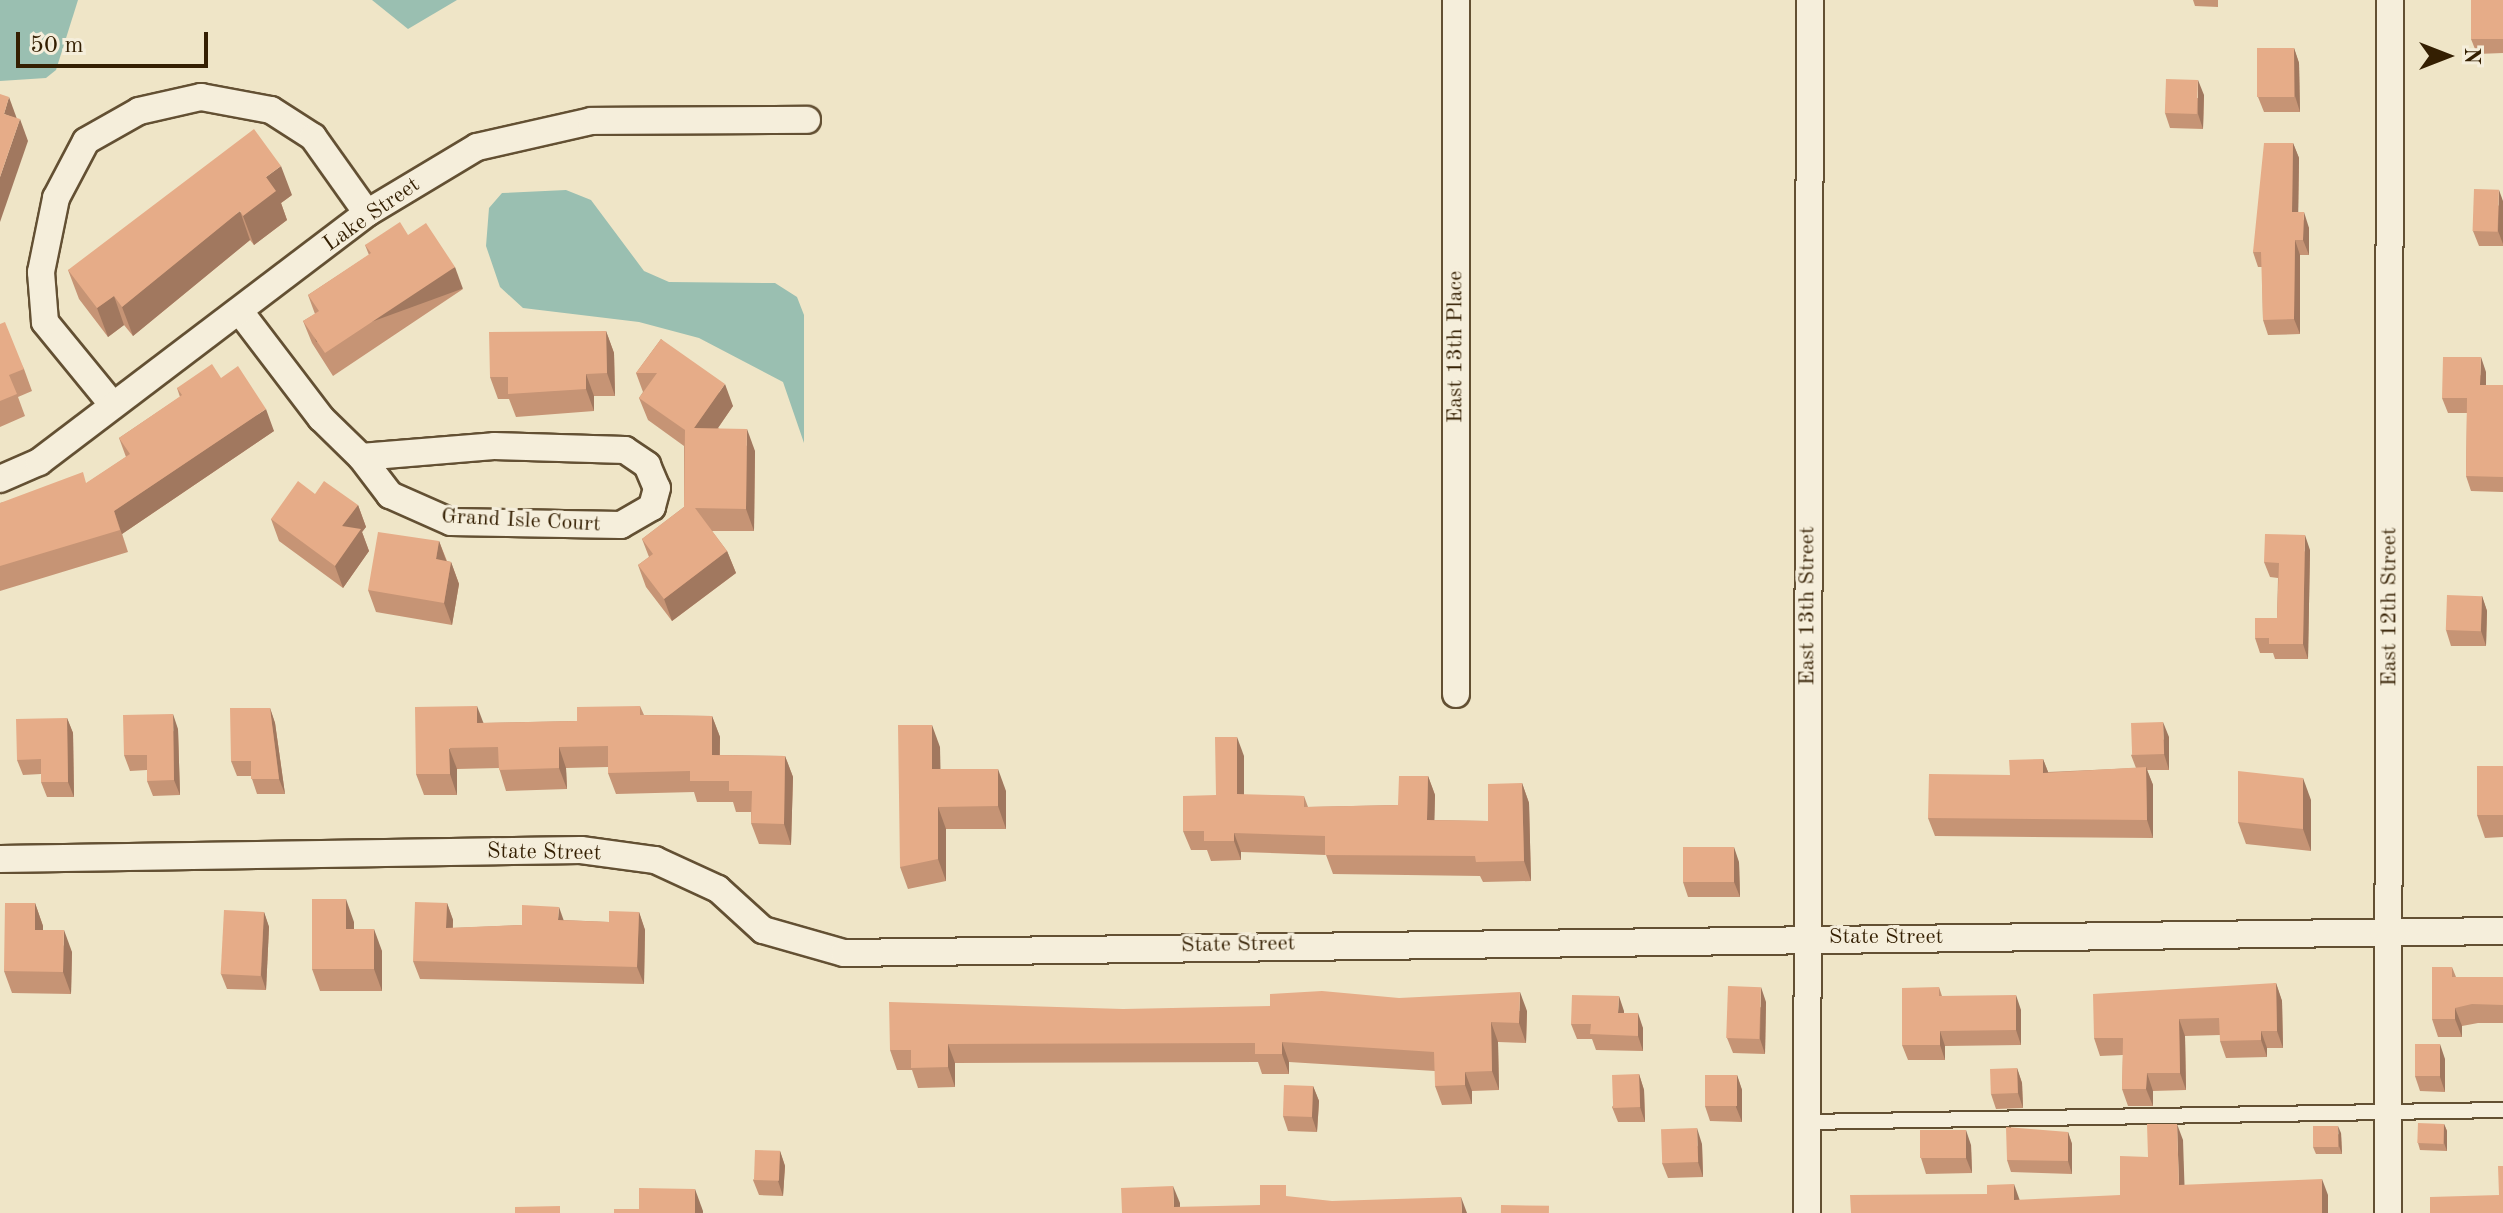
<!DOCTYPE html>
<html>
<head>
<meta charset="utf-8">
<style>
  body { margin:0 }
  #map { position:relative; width:2503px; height:1213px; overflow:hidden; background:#efe5c7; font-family:"Old Standard TT",serif }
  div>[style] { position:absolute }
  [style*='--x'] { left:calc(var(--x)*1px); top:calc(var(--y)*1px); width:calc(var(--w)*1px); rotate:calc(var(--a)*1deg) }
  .water>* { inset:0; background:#9abfb1 }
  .roads { filter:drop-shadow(2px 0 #635033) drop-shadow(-2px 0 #635033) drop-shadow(0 2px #635033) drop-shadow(0 -2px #635033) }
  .service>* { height:14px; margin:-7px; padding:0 7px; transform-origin:7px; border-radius:7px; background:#f5eedb }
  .minor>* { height:26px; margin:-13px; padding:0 13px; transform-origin:13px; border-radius:13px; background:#f5eedb }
  .wall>* { inset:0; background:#c69475 }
  .shaded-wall>* { inset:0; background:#a1785f; transform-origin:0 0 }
  .building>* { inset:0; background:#e6ac88; transform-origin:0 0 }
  span { translate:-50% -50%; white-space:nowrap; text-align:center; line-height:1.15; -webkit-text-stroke:6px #f5eedb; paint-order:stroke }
  .street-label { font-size:22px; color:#341f02 }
  .north { position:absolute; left:2407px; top:16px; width:80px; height:80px; -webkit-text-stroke:6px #f5eedb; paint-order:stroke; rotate:90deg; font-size:22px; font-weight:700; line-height:32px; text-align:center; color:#341f02 }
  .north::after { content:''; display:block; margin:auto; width:28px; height:36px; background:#341f02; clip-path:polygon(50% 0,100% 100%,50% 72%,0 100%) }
  .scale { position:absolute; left:16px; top:32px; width:192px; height:36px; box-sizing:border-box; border:4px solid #341f02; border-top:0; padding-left:10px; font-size:24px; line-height:28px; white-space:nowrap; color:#341f02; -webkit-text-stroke:6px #f5eedb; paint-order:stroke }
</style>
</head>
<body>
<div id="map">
  <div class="water">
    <div style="clip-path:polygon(0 0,78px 0,56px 70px,46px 78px,0 81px)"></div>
    <div style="clip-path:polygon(372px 0,457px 0,408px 29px)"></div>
    <div style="clip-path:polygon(566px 190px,591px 200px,644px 271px,669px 282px,775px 283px,797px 297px,804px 315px,804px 443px,783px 382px,699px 338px,639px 322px,523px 308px,500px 287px,486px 246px,489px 208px,502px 193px)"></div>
  </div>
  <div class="roads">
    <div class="service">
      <div style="--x:1807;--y:1122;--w:696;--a:-0.99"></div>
    </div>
    <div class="minor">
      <div style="--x:1456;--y:0;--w:694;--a:90"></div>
      <div style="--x:241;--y:313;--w:132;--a:52.7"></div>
      <div style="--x:321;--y:418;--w:56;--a:44.3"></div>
      <div style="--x:361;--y:457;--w:133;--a:-4.7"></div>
      <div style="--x:494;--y:446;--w:131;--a:1.7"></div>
      <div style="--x:625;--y:450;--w:27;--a:34"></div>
      <div style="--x:647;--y:465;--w:25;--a:67"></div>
      <div style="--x:657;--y:488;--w:20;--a:105"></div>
      <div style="--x:652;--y:507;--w:36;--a:150"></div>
      <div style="--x:621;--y:525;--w:170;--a:-179"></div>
      <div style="--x:451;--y:522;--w:67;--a:-156.1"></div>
      <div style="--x:390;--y:495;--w:48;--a:-127.3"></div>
      <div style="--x:112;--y:404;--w:106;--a:-129.3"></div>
      <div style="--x:45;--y:322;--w:50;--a:-94.6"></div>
      <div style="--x:41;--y:272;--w:76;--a:-78.5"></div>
      <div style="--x:56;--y:198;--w:64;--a:-62.2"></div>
      <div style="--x:86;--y:141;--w:61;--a:-29.5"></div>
      <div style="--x:139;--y:111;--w:64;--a:-12.7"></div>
      <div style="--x:201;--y:97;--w:71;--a:10.5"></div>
      <div style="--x:271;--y:110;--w:50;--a:32.7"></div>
      <div style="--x:313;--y:137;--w:93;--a:54.6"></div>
      <div style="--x:0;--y:479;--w:43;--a:-23.6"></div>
      <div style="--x:39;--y:462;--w:412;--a:-37.2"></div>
      <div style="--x:367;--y:213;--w:128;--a:-31"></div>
      <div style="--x:477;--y:147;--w:117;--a:-12.8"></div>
      <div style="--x:591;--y:121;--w:216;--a:-0.3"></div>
      <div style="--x:0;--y:859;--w:581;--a:-0.89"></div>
      <div style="--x:581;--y:850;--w:75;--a:7.7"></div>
      <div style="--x:655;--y:860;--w:69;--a:24.7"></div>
      <div style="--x:718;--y:889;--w:61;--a:42.3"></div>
      <div style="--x:763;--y:930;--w:84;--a:15.9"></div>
      <div style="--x:844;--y:953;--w:1659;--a:-0.76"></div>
      <div style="--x:1807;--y:1213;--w:1213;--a:-89.86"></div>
      <div style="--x:2388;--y:1213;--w:1213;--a:-89.91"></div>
    </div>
  </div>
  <div class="wall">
    <div style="clip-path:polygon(2193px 0,2218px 0,2218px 7px,2195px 6px)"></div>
    <div style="clip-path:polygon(2503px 0,2503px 53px,2477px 54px,2471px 39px)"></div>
    <div style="clip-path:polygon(2294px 48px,2299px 63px,2300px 112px,2264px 112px,2258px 97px)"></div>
    <div style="clip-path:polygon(2204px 95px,2203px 129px,2170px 128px,2165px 113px)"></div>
    <div style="clip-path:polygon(2293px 143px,2299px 158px,2298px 212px,2309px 228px,2309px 255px,2300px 255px,2300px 334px,2268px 335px,2263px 320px,2262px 267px,2258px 267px,2253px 252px)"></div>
    <div style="clip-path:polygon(292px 195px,281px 203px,287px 220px,254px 245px,250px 240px,133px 336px,124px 325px,108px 337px,79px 299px,68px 270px)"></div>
    <div style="clip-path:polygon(2503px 201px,2503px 246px,2479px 246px,2473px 231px)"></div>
    <div style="clip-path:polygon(408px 235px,463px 289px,333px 376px,312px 343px,303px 321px,315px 314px,308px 295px,369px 255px,365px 245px)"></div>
    <div style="clip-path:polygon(0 324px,24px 369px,32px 391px,18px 397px,25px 416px,0 427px)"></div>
    <div style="clip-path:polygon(606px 331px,614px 353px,615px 396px,594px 396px,594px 411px,516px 417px,509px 399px,498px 399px,490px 377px)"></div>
    <div style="clip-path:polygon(661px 339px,733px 406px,718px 428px,755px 451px,754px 531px,712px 531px,727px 551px,736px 573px,672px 621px,646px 587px,638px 565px,649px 557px,642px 539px,684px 507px,684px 446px,648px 420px,639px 398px,643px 392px,636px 373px)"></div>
    <div style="clip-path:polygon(2486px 372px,2486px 385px,2503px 385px,2503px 492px,2471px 491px,2466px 476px,2467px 413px,2448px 413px,2442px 398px)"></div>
    <div style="clip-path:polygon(221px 378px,274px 431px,122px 534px,128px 552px,0 591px,0 503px,87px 483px,126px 457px,119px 438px,180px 397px,177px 388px)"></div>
    <div style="clip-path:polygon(358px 505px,366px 527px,362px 532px,369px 551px,343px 588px,279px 541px,271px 519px)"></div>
    <div style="clip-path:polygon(439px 541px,447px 561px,451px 562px,459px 584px,452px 625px,376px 612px,368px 590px)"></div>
    <div style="clip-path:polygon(2310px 550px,2308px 659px,2275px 659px,2273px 653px,2260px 653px,2255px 638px,2277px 618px,2278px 578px,2270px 577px,2264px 562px)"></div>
    <div style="clip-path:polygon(2482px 596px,2487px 611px,2486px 646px,2451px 646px,2446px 630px)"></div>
    <div style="clip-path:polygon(640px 706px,644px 715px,712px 716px,720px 737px,720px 755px,785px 756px,793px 777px,791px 845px,759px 844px,751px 823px,751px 812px,736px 812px,733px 802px,697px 802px,694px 792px,616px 794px,608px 773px,608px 767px,566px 768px,567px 789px,506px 791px,499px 768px,457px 769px,457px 795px,424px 795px,416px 774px,483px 723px,577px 721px)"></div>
    <div style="clip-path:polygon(270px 708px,275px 723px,285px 794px,257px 794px,251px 776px,237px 776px,231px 761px)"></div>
    <div style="clip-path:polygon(67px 718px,73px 733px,74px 797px,47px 797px,41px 782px,41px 774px,23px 775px,17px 760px)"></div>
    <div style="clip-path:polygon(178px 729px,180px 795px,153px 796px,147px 781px,147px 770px,130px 771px,124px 755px)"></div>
    <div style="clip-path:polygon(2169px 737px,2169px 770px,2147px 770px,2153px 785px,2153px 838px,1935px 836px,1928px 818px,2010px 775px,2043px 759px,2048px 772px,2136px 768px,2131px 755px)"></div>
    <div style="clip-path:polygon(940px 747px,940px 769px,1006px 791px,1006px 829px,946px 829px,946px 881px,908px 889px,900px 867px)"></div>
    <div style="clip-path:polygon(1244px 756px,1244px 795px,1304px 796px,1308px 807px,1398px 805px,1428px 776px,1435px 795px,1434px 820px,1488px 821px,1522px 783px,1529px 803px,1531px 881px,1483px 882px,1480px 876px,1333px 874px,1326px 855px,1241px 852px,1241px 860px,1211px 861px,1207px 850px,1191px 850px,1183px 831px,1216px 795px)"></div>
    <div style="clip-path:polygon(2503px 766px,2503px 837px,2485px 838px,2477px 815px)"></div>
    <div style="clip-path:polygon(2311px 800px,2311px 851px,2246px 844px,2238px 822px)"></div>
    <div style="clip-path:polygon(1739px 862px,1740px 897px,1688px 897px,1683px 882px)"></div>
    <div style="clip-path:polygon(35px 903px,43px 926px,43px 930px,72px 952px,71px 994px,12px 993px,4px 971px)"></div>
    <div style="clip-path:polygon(447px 903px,453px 920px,453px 928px,522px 925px,563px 920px,609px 922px,639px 912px,645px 930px,644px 984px,420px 979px,413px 961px)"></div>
    <div style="clip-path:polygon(264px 912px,269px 927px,266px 990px,227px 989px,221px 974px)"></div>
    <div style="clip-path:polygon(354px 922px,354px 929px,382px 951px,382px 991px,320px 991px,312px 969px)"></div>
    <div style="clip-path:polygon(2452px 967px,2456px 977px,2503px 977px,2503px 1023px,2478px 1023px,2462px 1026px,2462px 1037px,2438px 1037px,2432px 1019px)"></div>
    <div style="clip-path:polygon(2276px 983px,2282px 1001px,2283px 1048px,2267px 1048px,2267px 1057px,2226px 1058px,2220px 1041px,2220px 1035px,2185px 1036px,2186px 1090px,2153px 1091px,2153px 1106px,2128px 1106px,2122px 1089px,2123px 1055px,2100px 1056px,2094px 1038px)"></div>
    <div style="clip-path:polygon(1939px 987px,1942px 996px,2021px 1010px,2021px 1045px,1945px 1046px,1945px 1060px,1908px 1060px,1902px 1045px)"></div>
    <div style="clip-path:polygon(1766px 1002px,1765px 1054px,1733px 1053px,1727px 1038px)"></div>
    <div style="clip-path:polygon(1123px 1009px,1527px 1011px,1526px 1043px,1498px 1042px,1499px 1090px,1472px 1091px,1472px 1104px,1442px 1105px,1435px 1086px,1435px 1071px,1289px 1062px,1289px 1074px,1262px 1074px,1258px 1062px,955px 1063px,955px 1087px,918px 1088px,912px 1070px,897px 1070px,890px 1050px)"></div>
    <div style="clip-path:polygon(1624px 1011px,1624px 1013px,1643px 1028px,1643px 1051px,1596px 1050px,1592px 1039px,1577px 1039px,1571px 1024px)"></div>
    <div style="clip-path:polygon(2445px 1059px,2445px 1092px,2420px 1091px,2415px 1076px)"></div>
    <div style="clip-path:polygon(2017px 1068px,2022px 1083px,2023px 1108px,1996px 1109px,1991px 1094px)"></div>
    <div style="clip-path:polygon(1639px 1074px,1644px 1090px,1645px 1122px,1618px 1122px,1612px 1107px)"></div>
    <div style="clip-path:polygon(1737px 1075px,1742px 1090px,1742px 1122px,1710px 1121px,1705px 1106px)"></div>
    <div style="clip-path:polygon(1313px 1086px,1319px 1101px,1317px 1132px,1288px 1131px,1283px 1116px)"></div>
    <div style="clip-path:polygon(2444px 1124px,2447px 1131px,2447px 1151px,2420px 1150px,2418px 1143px)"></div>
    <div style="clip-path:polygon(2068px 1132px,2072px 1144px,2072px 1174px,2011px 1172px,2007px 1160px)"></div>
    <div style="clip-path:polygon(2341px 1133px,2342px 1154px,2316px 1154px,2313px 1147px)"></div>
    <div style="clip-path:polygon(1702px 1144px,1703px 1177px,1668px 1178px,1662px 1163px)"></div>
    <div style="clip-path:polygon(1971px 1145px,1972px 1173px,1926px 1174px,1921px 1158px)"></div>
    <div style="clip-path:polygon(780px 1151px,785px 1166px,783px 1196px,759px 1195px,753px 1180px)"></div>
  </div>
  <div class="shaded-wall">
    <div style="clip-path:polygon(2294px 48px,2299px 63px,2300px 112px,2295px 96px)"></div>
    <div style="clip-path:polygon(2198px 80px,2204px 95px,2203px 129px,2198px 114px)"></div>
    <div style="clip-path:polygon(9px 97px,17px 119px,4px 114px)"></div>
    <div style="clip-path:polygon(20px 119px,28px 141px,0 222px,0 177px)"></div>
    <div style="clip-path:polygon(2293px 143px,2299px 158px,2298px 227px,2292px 212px)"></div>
    <div style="clip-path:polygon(281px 166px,292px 195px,281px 203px,287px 220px,254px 245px,243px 216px,266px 177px)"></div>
    <div style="clip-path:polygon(2499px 190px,2503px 201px,2503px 244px,2498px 231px)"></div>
    <div style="clip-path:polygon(240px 211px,250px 240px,133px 336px,122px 307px)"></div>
    <div style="clip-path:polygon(2304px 212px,2309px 228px,2309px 255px,2303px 240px)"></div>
    <div style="clip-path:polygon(2295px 240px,2300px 255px,2300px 334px,2294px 319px)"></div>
    <div style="left:455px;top:267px;width:23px;height:156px;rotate:70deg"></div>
    <div style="clip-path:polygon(114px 296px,124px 325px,108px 337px,97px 308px)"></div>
    <div style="clip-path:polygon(606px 331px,614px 353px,615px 396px,607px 373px)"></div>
    <div style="clip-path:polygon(2481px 357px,2486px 372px,2486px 400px,2480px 385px)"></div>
    <div style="clip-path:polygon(586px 374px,594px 396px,594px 411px,586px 389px)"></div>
    <div style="clip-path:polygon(725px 384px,733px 406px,702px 451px,694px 428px)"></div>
    <div style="clip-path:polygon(266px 409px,274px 431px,122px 534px,128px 552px,114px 511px)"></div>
    <div style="clip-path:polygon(747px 429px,755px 451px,754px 531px,746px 509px)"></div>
    <div style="clip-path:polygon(358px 505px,366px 527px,362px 532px,369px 551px,343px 588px,335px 566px,342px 526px)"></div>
    <div style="clip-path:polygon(2305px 535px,2310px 550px,2308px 659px,2303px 644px)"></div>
    <div style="clip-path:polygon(439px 541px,447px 563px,436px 559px)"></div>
    <div style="clip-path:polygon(727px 551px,736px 573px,672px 621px,664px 599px)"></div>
    <div style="clip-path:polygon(451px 562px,459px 584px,452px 625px,444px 603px)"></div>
    <div style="clip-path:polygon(2482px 596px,2487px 611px,2486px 646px,2481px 631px)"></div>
    <div style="clip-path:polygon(477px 706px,485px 727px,477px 723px)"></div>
    <div style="clip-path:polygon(270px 708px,275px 723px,285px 794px,279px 779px)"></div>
    <div style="clip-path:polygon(173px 714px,178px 729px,180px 795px,174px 780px)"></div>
    <div style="clip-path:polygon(712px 716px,720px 737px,719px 776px,712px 755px)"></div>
    <div style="clip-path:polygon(67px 718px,73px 733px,74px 797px,68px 782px)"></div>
    <div style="clip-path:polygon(2163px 722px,2169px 737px,2169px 770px,2164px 754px)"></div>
    <div style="clip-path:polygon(932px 725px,940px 747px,941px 792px,932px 769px)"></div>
    <div style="clip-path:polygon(1237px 737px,1244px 756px,1244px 814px,1237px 794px)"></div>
    <div style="clip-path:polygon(559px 747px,566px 768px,567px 789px,559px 768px)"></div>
    <div style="clip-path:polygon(449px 748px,457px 769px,457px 795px,450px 774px)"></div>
    <div style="clip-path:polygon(785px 756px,793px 777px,791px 845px,784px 824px)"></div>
    <div style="clip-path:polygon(2043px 759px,2050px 777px,2043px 773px)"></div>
    <div style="clip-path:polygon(2146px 767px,2153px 785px,2153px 838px,2147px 820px)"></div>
    <div style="clip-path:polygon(998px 769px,1006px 791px,1006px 829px,998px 806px)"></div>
    <div style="clip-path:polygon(1428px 776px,1435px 795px,1434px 839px,1427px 820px)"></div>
    <div style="clip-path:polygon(2303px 778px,2311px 800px,2311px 851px,2303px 829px)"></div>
    <div style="clip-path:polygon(1522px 783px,1529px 803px,1531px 881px,1524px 861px)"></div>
    <div style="clip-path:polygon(938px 807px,946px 829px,946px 881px,938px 859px)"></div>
    <div style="clip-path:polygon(1234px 833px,1241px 852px,1241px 860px,1234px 841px)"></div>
    <div style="clip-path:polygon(1734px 847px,1739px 862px,1740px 897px,1734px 882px)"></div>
    <div style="clip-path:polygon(346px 899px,354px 922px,354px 951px,346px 929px)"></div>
    <div style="clip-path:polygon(35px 903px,43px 926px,43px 952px,35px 930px)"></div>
    <div style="clip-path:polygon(447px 903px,453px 920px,452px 945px,446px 928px)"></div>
    <div style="clip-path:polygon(559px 907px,565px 924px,558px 920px)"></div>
    <div style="clip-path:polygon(264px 912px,269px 927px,266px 990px,261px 975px)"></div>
    <div style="clip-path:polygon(639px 912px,645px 930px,644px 984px,637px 967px)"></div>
    <div style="clip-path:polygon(374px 929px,382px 951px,382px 991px,374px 969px)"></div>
    <div style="clip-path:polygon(64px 930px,72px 952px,71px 994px,63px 972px)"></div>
    <div style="clip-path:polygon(2276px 983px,2282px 1001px,2283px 1048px,2277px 1031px)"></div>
    <div style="clip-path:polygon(1761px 987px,1766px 1002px,1765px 1054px,1760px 1039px)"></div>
    <div style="clip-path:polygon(1520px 992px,1527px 1011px,1526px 1043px,1519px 1023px)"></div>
    <div style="clip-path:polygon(2016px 995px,2021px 1010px,2021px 1045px,2016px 1030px)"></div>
    <div style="clip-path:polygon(1619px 996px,1624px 1011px,1624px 1028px,1618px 1013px)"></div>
    <div style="clip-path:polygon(2455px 1008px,2462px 1026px,2462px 1037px,2455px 1019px)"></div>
    <div style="clip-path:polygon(1638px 1013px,1643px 1028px,1643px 1051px,1638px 1036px)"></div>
    <div style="clip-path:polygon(2179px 1019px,2185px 1036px,2186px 1090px,2180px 1073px)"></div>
    <div style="clip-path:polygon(1491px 1022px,1498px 1042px,1499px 1090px,1492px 1071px)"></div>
    <div style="clip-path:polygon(1940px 1031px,1945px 1046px,1945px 1060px,1940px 1045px)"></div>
    <div style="clip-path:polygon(2261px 1031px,2267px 1048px,2267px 1057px,2261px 1040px)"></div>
    <div style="clip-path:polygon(1282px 1042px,1289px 1062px,1289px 1074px,1282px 1054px)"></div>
    <div style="clip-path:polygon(948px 1044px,955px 1063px,955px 1087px,948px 1067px)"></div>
    <div style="clip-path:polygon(2440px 1044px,2445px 1059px,2445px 1092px,2440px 1077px)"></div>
    <div style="clip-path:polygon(2017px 1068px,2022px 1083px,2023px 1108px,2018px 1093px)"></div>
    <div style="clip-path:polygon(1465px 1072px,1472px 1091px,1472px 1104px,1465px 1085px)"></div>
    <div style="clip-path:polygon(2147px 1073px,2153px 1091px,2153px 1106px,2146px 1089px)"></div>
    <div style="clip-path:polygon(1639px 1074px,1644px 1090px,1645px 1122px,1640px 1107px)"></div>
    <div style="clip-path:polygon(1737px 1075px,1742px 1090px,1742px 1122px,1736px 1107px)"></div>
    <div style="clip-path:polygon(1313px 1086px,1319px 1101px,1317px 1132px,1312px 1117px)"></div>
    <div style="clip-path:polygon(2177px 1124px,2183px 1140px,2185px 1201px,2179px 1185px)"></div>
    <div style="clip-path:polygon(2444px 1124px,2447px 1131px,2447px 1151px,2444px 1143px)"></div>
    <div style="clip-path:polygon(2338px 1126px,2341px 1133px,2342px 1154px,2339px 1146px)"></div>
    <div style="clip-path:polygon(1697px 1128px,1702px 1144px,1703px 1177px,1698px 1162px)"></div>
    <div style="clip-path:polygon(1966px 1130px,1971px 1145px,1972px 1173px,1966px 1158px)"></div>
    <div style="clip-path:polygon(2068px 1132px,2072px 1144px,2072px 1174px,2068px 1161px)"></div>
    <div style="clip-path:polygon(780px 1151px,785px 1166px,783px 1196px,778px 1181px)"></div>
    <div style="clip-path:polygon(2322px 1179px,2328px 1195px,2328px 1213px,2322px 1213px)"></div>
    <div style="clip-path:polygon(2014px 1184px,2020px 1201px,2014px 1200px)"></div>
    <div style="clip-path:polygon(1173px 1186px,1180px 1203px,1180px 1213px,1174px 1207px)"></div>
    <div style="clip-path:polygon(695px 1189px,703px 1211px,703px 1213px,695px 1213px)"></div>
    <div style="clip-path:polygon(1461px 1197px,1467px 1213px,1462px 1213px)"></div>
  </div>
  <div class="building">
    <div style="left:2471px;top:0;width:32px;height:39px"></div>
    <div style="left:2257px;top:48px;width:37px;height:49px"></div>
    <div style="left:2166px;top:79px;width:32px;height:34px;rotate:2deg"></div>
    <div style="clip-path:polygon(0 94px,9px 97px,4px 114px,20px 119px,0 177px)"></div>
    <div style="clip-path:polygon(254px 129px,281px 166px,266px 177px,276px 191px,243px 216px,240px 211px,122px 307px,114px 296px,97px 308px,68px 270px)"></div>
    <div style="clip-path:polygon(2264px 143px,2293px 143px,2292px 212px,2304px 212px,2303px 240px,2295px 240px,2294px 319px,2263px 320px,2261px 252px,2253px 252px)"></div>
    <div style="left:2474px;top:189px;width:25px;height:42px;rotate:2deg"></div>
    <div style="clip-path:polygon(400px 222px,408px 235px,426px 223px,455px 267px,325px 353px,303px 321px,319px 311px,308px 295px,371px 253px,365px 245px)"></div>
    <div style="clip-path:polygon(5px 322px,24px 369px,9px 375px,17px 394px,0 401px,0 324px)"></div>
    <div style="clip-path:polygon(606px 331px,607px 373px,586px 374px,586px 389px,508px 394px,508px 377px,490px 377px,489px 332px)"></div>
    <div style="clip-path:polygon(661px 339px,725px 384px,694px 428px,747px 429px,746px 509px,695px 508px,727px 551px,664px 599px,638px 565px,653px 554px,642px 539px,684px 507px,685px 430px,639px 398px,657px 373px,636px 373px)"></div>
    <div style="clip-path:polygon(2443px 357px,2481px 357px,2480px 385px,2503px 385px,2503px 477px,2466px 476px,2467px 398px,2442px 398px)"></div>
    <div style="clip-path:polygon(212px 364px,221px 378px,238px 366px,266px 409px,114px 511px,120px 530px,0 566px,0 503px,83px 472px,86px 483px,130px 454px,119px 438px,182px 395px,177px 388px)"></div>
    <div style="clip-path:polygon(298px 481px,315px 494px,324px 481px,358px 505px,342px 526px,361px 529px,335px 566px,271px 519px)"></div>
    <div style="clip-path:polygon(378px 532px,439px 541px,436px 559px,451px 562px,444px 603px,368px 590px)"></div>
    <div style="clip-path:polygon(2265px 534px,2305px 535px,2303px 644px,2269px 644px,2269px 638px,2255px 638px,2255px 618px,2277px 618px,2279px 563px,2264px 562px)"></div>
    <div style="left:2447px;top:595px;width:35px;height:35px;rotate:2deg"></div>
    <div style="clip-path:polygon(477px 706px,477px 723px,577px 721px,577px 707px,640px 706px,640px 715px,712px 716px,712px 755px,785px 756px,784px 824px,751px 823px,752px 791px,729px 791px,729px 781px,690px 781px,690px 771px,608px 773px,608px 746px,559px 747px,559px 768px,499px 770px,498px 747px,449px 748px,450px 774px,416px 774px,415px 707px)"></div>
    <div style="clip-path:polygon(230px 708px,270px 708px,279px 779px,251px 779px,251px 761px,231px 761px)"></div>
    <div style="clip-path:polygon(173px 714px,174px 780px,147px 781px,147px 755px,124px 755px,123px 715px)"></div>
    <div style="clip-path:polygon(67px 718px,68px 782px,41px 782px,41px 759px,17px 760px,16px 719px)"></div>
    <div style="left:2163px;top:722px;width:32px;height:32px;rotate:88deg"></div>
    <div style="clip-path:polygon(898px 725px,932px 725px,932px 769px,998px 769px,998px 806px,938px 807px,938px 859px,900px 867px)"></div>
    <div style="clip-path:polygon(1215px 737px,1237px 737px,1237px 794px,1304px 796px,1304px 807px,1398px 805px,1399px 776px,1428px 776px,1427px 820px,1488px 821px,1488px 784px,1522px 783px,1524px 861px,1476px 862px,1475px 856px,1325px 855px,1325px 836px,1234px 833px,1234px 841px,1204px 841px,1204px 831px,1183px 831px,1183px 796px,1216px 795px)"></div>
    <div style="clip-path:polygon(2043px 759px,2043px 773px,2146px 767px,2147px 820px,1928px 818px,1929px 774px,2010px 775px,2009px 760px)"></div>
    <div style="left:2477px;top:766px;width:26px;height:49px"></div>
    <div style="clip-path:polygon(2238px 771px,2303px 778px,2303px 829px,2238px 822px)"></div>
    <div style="left:1683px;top:847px;width:51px;height:35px"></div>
    <div style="clip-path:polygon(312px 899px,346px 899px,346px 929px,374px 929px,374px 969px,312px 969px)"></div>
    <div style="clip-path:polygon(415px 902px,447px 903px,446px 928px,522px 925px,522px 905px,559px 907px,558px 920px,609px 922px,609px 911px,639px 912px,637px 967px,413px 961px)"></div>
    <div style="clip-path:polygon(5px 903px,35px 903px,35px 930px,64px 930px,63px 972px,4px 971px)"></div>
    <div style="left:224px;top:910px;width:40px;height:64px;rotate:3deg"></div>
    <div style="clip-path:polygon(2432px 967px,2452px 967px,2452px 977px,2503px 977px,2503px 1005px,2472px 1004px,2455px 1008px,2455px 1019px,2432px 1019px)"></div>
    <div style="clip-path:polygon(2276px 983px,2277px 1031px,2261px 1031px,2261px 1040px,2220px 1041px,2219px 1018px,2179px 1019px,2180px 1073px,2147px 1073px,2146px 1089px,2122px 1089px,2123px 1038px,2094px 1038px,2093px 994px)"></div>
    <div style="left:1728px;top:986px;width:33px;height:52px;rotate:2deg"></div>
    <div style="clip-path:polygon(1939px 987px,1939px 996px,2016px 995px,2016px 1030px,1940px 1031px,1940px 1045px,1902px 1045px,1902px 988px)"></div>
    <div style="clip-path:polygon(1322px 991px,1399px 998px,1520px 992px,1519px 1023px,1491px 1022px,1492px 1071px,1465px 1072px,1465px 1085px,1435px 1086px,1434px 1052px,1282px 1042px,1282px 1054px,1255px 1054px,1255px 1043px,948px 1044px,948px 1067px,911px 1068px,911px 1050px,890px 1050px,889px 1002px,1123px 1009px,1270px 1006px,1270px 994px)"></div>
    <div style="clip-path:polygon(1572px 995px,1619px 996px,1618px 1013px,1638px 1013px,1638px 1036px,1590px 1034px,1591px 1024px,1571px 1024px)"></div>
    <div style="left:2415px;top:1044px;width:25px;height:32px"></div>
    <div style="left:2017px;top:1068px;width:25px;height:27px;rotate:88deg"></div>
    <div style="left:1639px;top:1074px;width:33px;height:27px;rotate:88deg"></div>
    <div style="left:1705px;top:1075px;width:32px;height:31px"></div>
    <div style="left:1284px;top:1085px;width:29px;height:31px;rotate:2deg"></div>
    <div style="left:2418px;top:1123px;width:26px;height:20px;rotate:2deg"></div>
    <div style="clip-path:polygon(2147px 1124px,2177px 1124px,2179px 1185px,2322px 1179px,2322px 1213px,1851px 1213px,1850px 1195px,1987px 1194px,1987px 1185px,2014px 1184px,2014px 1200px,2120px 1195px,2120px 1156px,2148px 1157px)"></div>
    <div style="left:2313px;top:1126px;width:25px;height:21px"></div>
    <div style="clip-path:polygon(2006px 1127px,2068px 1132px,2068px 1161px,2007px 1160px)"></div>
    <div style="left:1697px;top:1128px;width:34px;height:36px;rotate:88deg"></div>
    <div style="left:1966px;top:1130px;width:28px;height:46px;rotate:90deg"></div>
    <div style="left:755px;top:1150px;width:25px;height:30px;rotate:2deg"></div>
    <div style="clip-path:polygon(2498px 1166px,2503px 1166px,2503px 1213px,2430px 1213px,2430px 1197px,2499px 1195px)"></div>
    <div style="clip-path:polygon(1260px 1185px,1286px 1185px,1286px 1196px,1332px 1201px,1461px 1197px,1462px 1213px,1122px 1213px,1121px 1188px,1173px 1186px,1174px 1207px,1260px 1205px)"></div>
    <div style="clip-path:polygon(639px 1188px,695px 1189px,695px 1213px,614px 1213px,614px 1209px,639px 1209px)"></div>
    <div style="left:1501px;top:1205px;width:48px;height:8px;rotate:1deg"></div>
    <div style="clip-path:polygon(560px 1206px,560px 1213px,515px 1213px,515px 1207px)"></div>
  </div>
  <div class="street-label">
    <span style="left:372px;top:215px;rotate:-35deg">Lake Street</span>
    <span style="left:1456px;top:347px;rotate:-90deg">East 13th Place</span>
    <span style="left:521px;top:521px;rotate:3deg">Grand Isle Court</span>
    <span style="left:1808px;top:606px;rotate:-90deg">East 13th Street</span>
    <span style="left:2390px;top:607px;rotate:-90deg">East 12th Street</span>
    <span style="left:544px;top:853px;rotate:1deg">State Street</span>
    <span style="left:1886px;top:938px">State Street</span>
    <span style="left:1238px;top:945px;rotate:-1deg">State Street</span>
  </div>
  <div class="north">N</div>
  <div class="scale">50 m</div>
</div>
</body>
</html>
